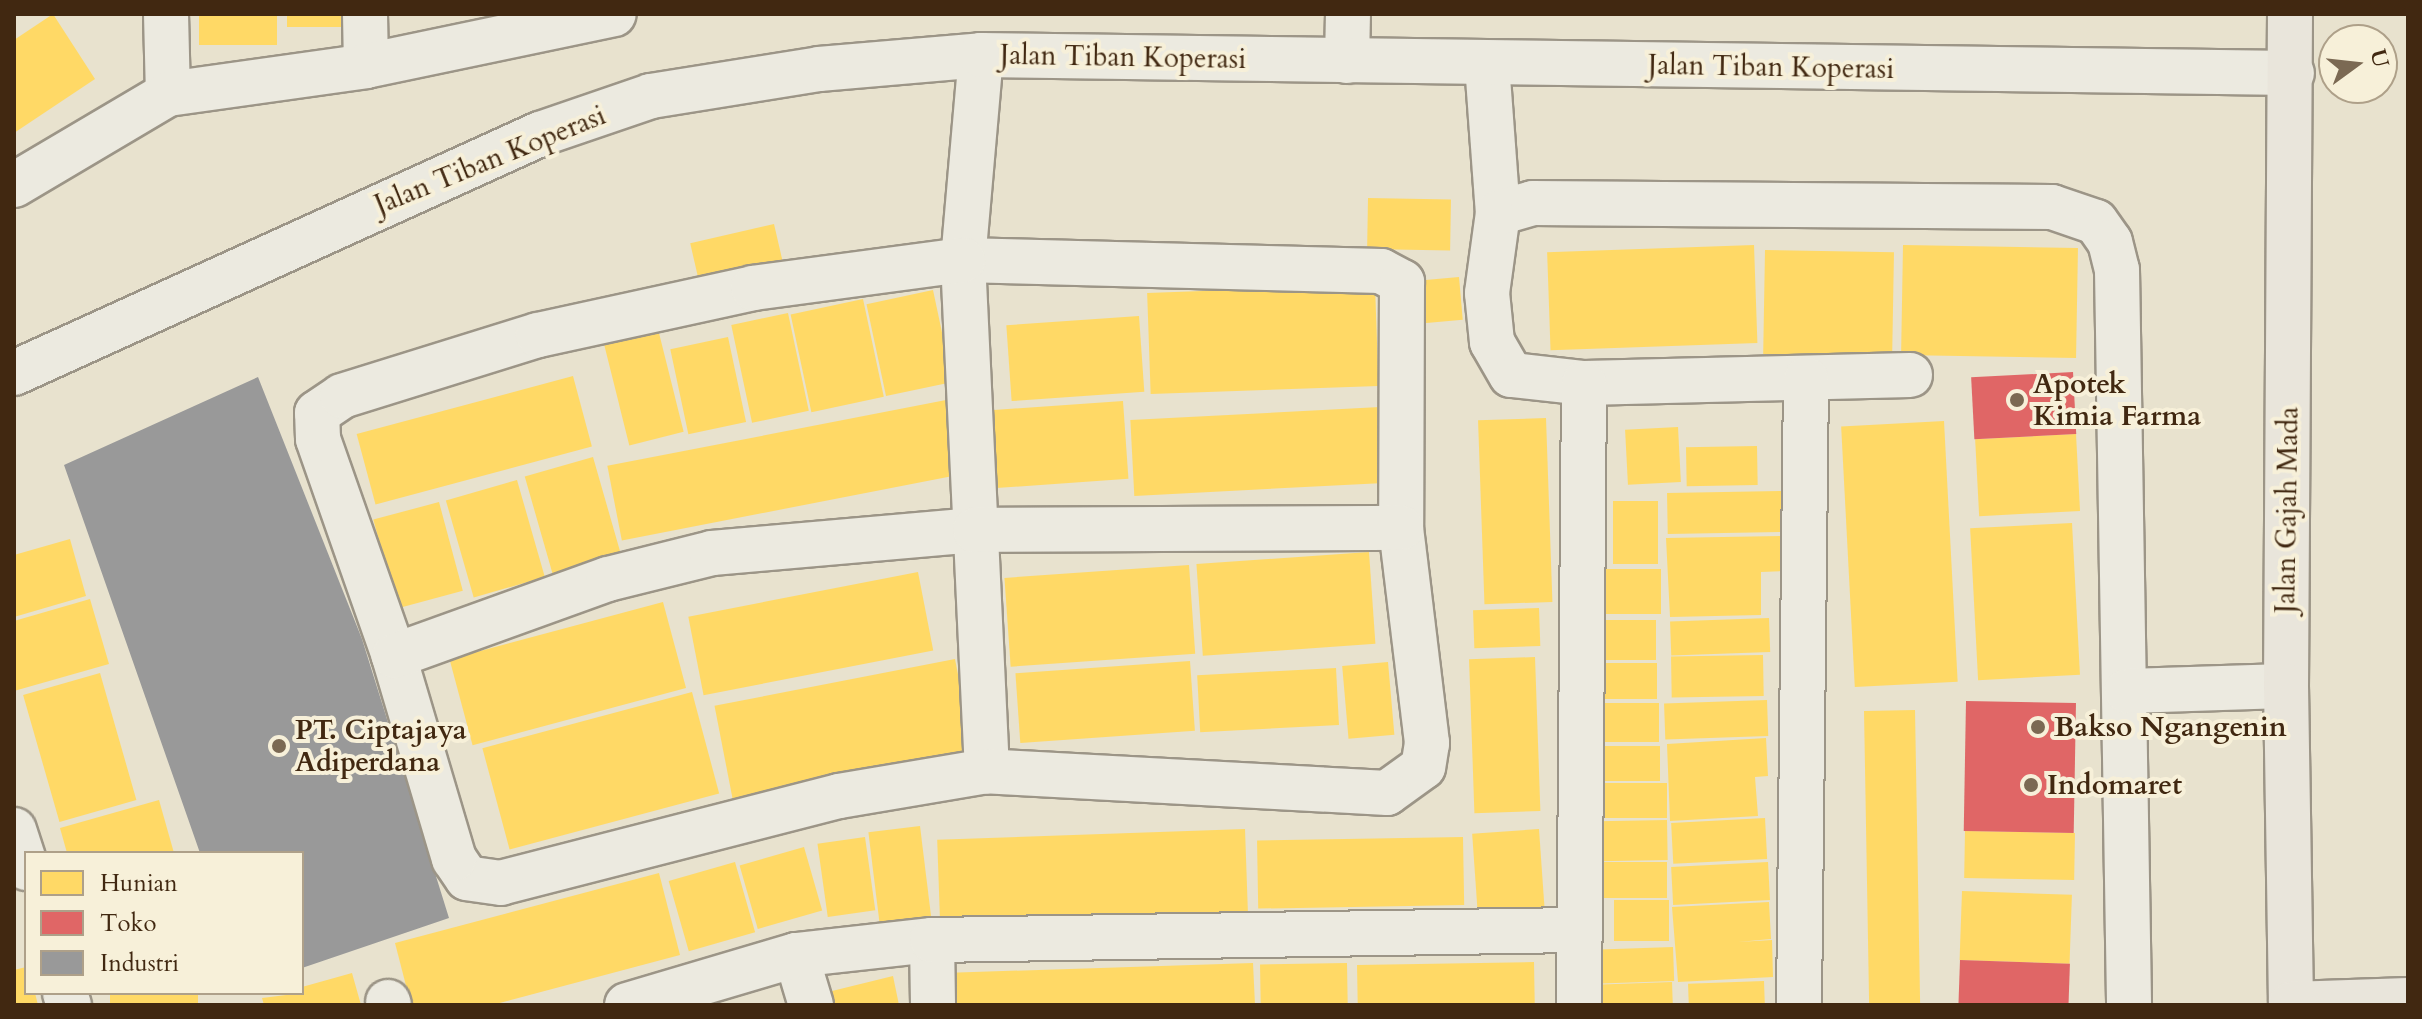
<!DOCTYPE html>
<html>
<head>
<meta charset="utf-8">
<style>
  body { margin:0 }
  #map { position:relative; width:2422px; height:1019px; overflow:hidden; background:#e8e2ce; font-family:Cardo,serif }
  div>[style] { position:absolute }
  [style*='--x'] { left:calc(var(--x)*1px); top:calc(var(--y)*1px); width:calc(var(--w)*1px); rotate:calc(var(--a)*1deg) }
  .homes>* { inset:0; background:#ffd966; transform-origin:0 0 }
  .shops>* { inset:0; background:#e06666; transform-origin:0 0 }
  .industry>* { inset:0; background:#999 }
  .roads { filter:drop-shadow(2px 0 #9c9587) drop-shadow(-2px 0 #9c9587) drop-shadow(0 2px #9c9587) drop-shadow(0 -2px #9c9587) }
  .minor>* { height:44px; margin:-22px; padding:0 22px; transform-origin:22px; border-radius:22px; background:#eceae0 }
  .highway>* { height:44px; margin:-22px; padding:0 22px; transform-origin:22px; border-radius:22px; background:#e9e5db }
  .dots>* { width:22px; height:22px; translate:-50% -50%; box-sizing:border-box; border:4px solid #f7f0d9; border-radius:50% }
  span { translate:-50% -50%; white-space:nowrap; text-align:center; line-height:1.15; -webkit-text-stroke:8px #f7f0d9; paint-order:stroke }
  .street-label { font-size:28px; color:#412811 }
  .poi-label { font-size:28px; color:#412811; font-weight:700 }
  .left { translate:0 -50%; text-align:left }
  .frame { position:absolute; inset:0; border:16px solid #412811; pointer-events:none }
  .legend { position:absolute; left:24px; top:851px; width:280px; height:144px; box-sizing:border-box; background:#f7f0d9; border:2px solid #aea089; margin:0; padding:10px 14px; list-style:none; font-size:24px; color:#412811 }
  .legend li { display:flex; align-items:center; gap:16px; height:40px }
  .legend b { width:40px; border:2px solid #aea089 }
  .north { position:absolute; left:2318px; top:24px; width:80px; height:80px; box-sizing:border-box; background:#f7f0d9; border:2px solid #aea089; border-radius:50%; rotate:75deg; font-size:22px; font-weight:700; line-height:32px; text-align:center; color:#412811 }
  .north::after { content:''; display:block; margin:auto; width:28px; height:36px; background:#7b6953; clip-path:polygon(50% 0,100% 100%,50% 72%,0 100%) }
</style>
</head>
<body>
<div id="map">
  <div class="homes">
    <div style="clip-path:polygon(53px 14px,95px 79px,14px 133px,14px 40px)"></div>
    <div style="left:199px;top:14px;width:78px;height:31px"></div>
    <div style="left:287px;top:14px;width:59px;height:13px"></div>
    <div style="left:1368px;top:198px;width:83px;height:51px;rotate:1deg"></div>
    <div style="left:774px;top:224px;width:48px;height:86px;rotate:77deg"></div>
    <div style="left:1754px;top:245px;width:98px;height:207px;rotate:88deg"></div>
    <div style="left:1903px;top:245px;width:175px;height:110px;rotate:1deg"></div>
    <div style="left:1765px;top:250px;width:129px;height:104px;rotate:1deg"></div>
    <div style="left:1459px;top:277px;width:43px;height:42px;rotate:85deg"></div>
    <div style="left:1375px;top:285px;width:101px;height:228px;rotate:88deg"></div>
    <div style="left:933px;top:290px;width:94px;height:68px;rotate:78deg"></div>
    <div style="left:863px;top:299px;width:100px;height:74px;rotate:78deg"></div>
    <div style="left:788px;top:313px;width:100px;height:58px;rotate:78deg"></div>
    <div style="left:1139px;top:316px;width:76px;height:133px;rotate:86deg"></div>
    <div style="left:658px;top:329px;width:106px;height:56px;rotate:76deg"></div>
    <div style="left:728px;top:337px;width:87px;height:59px;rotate:78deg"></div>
    <div style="left:573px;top:376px;width:73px;height:224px;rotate:75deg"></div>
    <div style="left:946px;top:400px;width:76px;height:345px;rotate:79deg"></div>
    <div style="left:1123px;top:401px;width:78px;height:136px;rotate:86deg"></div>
    <div style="left:1380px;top:407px;width:76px;height:250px;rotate:87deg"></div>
    <div style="left:1546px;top:418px;width:184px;height:68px;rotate:88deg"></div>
    <div style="left:1944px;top:421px;width:261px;height:103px;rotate:87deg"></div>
    <div style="left:1678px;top:427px;width:55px;height:53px;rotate:87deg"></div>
    <div style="left:2076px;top:434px;width:77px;height:101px;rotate:87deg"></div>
    <div style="left:1757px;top:446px;width:39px;height:71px;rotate:89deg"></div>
    <div style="left:593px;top:457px;width:101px;height:71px;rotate:74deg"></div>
    <div style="clip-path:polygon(261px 467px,401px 914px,302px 944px,302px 853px,250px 853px,141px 505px)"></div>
    <div style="left:517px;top:480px;width:101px;height:74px;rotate:74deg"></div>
    <div style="left:1782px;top:491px;width:41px;height:115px;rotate:89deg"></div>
    <div style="left:1613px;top:501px;width:45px;height:63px"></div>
    <div style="left:439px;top:502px;width:92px;height:68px;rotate:75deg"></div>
    <div style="left:2072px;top:523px;width:152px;height:102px;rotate:87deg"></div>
    <div style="clip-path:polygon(1783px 536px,1784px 571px,1761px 572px,1761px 615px,1670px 617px,1666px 538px)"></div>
    <div style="clip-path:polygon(70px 539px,86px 596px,14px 617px,14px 555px)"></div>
    <div style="left:1369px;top:552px;width:92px;height:173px;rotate:86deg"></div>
    <div style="left:1189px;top:565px;width:89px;height:185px;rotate:86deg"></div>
    <div style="left:1593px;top:569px;width:68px;height:45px"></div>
    <div style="left:918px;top:572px;width:80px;height:234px;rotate:79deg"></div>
    <div style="clip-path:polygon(90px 599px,109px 664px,14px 691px,14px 621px)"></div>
    <div style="left:663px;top:602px;width:89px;height:221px;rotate:75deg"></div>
    <div style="left:1539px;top:608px;width:38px;height:66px;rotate:88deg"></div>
    <div style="left:1769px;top:618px;width:34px;height:99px;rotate:88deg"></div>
    <div style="left:1656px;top:620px;width:40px;height:65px;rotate:90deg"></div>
    <div style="left:1763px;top:655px;width:41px;height:92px;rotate:89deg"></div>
    <div style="left:1535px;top:657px;width:154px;height:66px;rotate:88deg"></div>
    <div style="left:955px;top:659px;width:102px;height:245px;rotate:79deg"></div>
    <div style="left:1190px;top:661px;width:70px;height:175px;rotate:86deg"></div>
    <div style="left:1388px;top:662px;width:73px;height:46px;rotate:85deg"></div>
    <div style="left:1657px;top:663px;width:36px;height:70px;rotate:90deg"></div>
    <div style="left:1336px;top:668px;width:57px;height:139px;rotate:87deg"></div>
    <div style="left:100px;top:673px;width:132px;height:80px;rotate:74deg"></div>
    <div style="left:692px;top:692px;width:105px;height:217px;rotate:75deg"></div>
    <div style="left:1767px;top:700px;width:36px;height:103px;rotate:88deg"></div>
    <div style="left:1659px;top:703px;width:39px;height:72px;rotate:90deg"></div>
    <div style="left:1915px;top:710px;width:295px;height:51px;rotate:89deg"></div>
    <div style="clip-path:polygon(1766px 738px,1768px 776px,1755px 777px,1758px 816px,1670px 821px,1667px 744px)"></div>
    <div style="left:1660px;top:746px;width:35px;height:73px;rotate:90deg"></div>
    <div style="left:1667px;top:783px;width:35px;height:81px;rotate:90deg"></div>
    <div style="clip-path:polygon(159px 800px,174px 853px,67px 853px,60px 828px)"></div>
    <div style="left:1765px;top:818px;width:41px;height:94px;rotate:87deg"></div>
    <div style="left:1667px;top:820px;width:40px;height:82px;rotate:89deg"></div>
    <div style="left:920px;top:826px;width:101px;height:52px;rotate:83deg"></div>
    <div style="left:1245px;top:829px;width:90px;height:308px;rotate:88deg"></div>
    <div style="left:1539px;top:829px;width:86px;height:67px;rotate:86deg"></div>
    <div style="left:1965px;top:831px;width:110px;height:47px;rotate:1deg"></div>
    <div style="left:865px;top:837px;width:74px;height:48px;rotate:82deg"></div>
    <div style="left:1463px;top:837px;width:68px;height:206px;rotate:89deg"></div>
    <div style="left:804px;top:847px;width:66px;height:67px;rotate:74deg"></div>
    <div style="left:735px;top:862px;width:73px;height:69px;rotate:74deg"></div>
    <div style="left:1667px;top:862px;width:36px;height:82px;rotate:90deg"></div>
    <div style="left:1768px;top:862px;width:38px;height:97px;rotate:87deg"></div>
    <div style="clip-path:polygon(659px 873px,680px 955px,492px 1005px,411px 1005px,395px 943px)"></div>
    <div style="left:1962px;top:891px;width:110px;height:69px;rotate:2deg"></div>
    <div style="left:1614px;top:900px;width:55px;height:41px"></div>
    <div style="clip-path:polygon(1769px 902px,1771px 939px,1738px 942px,1772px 940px,1773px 977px,1678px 982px,1672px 907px)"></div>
    <div style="left:1673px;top:947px;width:34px;height:73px;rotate:88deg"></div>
    <div style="left:1534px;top:962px;width:43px;height:177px;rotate:89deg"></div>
    <div style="clip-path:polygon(1253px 963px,1255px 1005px,944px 1005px,943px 973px)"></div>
    <div style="left:1347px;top:963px;width:42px;height:87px;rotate:89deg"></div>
    <div style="clip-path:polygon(26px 967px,26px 993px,35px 993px,38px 1005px,14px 1005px,14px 970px)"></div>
    <div style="clip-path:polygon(352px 973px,361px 1005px,264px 1005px,262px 998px,302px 993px,302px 987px)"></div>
    <div style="clip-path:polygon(893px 976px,899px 1005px,835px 1005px,832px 991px)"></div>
    <div style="left:1764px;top:981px;width:24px;height:76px;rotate:88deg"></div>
    <div style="left:1672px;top:982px;width:23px;height:70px;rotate:88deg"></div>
    <div style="left:110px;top:993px;width:88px;height:13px"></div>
  </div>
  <div class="shops">
    <div style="left:2073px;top:372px;width:62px;height:102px;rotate:87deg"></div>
    <div style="left:1966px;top:701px;width:110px;height:130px;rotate:1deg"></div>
    <div style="left:1960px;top:960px;width:110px;height:45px;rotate:2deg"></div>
  </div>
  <div class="industry">
    <div style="clip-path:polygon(258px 377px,362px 639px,449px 918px,302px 968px,302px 853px,200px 853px,64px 465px)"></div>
  </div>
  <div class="roads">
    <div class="minor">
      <div style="--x:166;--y:14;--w:80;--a:88.6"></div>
      <div style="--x:365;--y:14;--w:52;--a:88.9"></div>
      <div style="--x:981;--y:55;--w:206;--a:95"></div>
      <div style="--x:963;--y:260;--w:512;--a:87.31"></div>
      <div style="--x:1347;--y:61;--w:47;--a:-88.8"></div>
      <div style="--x:1487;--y:64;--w:149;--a:85.8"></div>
      <div style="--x:14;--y:185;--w:179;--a:-30.6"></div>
      <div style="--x:168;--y:94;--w:200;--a:-8"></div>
      <div style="--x:366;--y:66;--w:253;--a:-11.8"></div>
      <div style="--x:963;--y:260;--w:418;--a:1.5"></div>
      <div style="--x:1381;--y:271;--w:24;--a:28"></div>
      <div style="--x:1402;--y:282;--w:246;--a:90.2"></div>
      <div style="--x:1401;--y:528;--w:217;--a:83.1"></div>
      <div style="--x:1427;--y:743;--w:24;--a:99"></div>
      <div style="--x:1423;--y:767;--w:44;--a:144.2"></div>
      <div style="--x:1387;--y:793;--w:401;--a:-176.9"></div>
      <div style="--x:987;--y:771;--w:150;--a:170.4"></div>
      <div style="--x:839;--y:796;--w:349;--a:165.6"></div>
      <div style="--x:501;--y:883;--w:34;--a:-172"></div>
      <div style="--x:467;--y:878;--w:23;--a:-124"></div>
      <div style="--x:454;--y:859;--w:212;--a:-106.5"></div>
      <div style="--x:394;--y:656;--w:230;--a:-109.3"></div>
      <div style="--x:318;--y:439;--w:26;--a:-92"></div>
      <div style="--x:317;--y:413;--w:30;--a:-34"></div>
      <div style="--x:342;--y:396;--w:205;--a:-17.3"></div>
      <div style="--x:538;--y:335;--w:220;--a:-12.3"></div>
      <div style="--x:753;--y:288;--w:212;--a:-7.6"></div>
      <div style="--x:14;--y:373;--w:578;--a:-24.44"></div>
      <div style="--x:540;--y:134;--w:117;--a:-18.9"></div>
      <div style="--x:651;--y:96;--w:170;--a:-9.1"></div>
      <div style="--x:819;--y:69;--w:163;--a:-4.9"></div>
      <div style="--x:981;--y:55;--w:1311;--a:0.79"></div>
      <div style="--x:1910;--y:375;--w:326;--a:178.6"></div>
      <div style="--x:1584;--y:383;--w:73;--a:-173.7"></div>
      <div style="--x:1511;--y:375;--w:38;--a:-120"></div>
      <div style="--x:1492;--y:342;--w:49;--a:-95.8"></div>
      <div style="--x:1487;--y:293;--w:81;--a:-82.2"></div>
      <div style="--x:1498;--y:213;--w:36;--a:-16"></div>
      <div style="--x:1533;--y:203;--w:519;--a:0.44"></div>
      <div style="--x:2052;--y:207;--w:46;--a:18.8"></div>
      <div style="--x:2096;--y:222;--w:24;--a:55"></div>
      <div style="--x:2110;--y:242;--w:29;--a:76"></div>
      <div style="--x:2117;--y:270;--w:735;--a:89.06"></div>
      <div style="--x:394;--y:656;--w:227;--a:-19.8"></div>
      <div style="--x:608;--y:579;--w:107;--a:-14"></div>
      <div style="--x:712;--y:553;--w:264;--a:-5"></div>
      <div style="--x:975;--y:530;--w:426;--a:-0.3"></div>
      <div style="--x:2127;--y:691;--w:159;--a:-1.8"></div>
      <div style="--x:14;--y:830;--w:40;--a:72"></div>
      <div style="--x:932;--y:940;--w:65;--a:89.1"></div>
      <div style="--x:796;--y:955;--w:52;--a:73.3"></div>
      <div style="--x:65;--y:993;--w:13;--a:72"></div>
      <div style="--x:388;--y:1002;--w:3;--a:72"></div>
      <div style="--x:627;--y:1005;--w:176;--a:-16.5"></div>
      <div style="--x:796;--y:955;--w:137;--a:-6.3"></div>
      <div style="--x:932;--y:940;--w:646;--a:-0.89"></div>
      <div style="--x:1579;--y:1005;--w:622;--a:-89.54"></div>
      <div style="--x:1799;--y:1005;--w:626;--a:-89.36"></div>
    </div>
    <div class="highway">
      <div style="--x:2290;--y:14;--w:672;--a:90.34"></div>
      <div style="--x:2286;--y:686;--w:319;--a:89.1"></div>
      <div style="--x:2291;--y:1004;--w:117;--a:-2"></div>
    </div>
  </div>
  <div class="dots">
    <div style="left:2017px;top:400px;background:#7b6953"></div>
    <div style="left:2038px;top:727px;background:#7b6953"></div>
    <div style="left:279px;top:746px;background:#7b6953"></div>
    <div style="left:2031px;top:785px;background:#7b6953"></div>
  </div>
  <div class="street-label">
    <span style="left:1123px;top:57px;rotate:1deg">Jalan Tiban Koperasi</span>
    <span style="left:1771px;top:67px;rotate:1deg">Jalan Tiban Koperasi</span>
    <span style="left:490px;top:160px;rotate:-22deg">Jalan Tiban Koperasi</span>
    <span style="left:2287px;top:510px;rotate:-89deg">Jalan Gajah Mada</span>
  </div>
  <div class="poi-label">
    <span class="left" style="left:2033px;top:400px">Apotek<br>Kimia Farma</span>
    <span class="left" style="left:2054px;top:727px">Bakso Ngangenin</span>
    <span class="left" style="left:295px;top:746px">PT. Ciptajaya<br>Adiperdana</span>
    <span class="left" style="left:2047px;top:785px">Indomaret</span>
  </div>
  <div class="frame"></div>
  <ul class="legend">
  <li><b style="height:22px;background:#ffd966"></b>Hunian</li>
  <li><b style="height:22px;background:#e06666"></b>Toko</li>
  <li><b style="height:22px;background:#999"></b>Industri</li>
  </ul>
  <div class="north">U</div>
</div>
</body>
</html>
